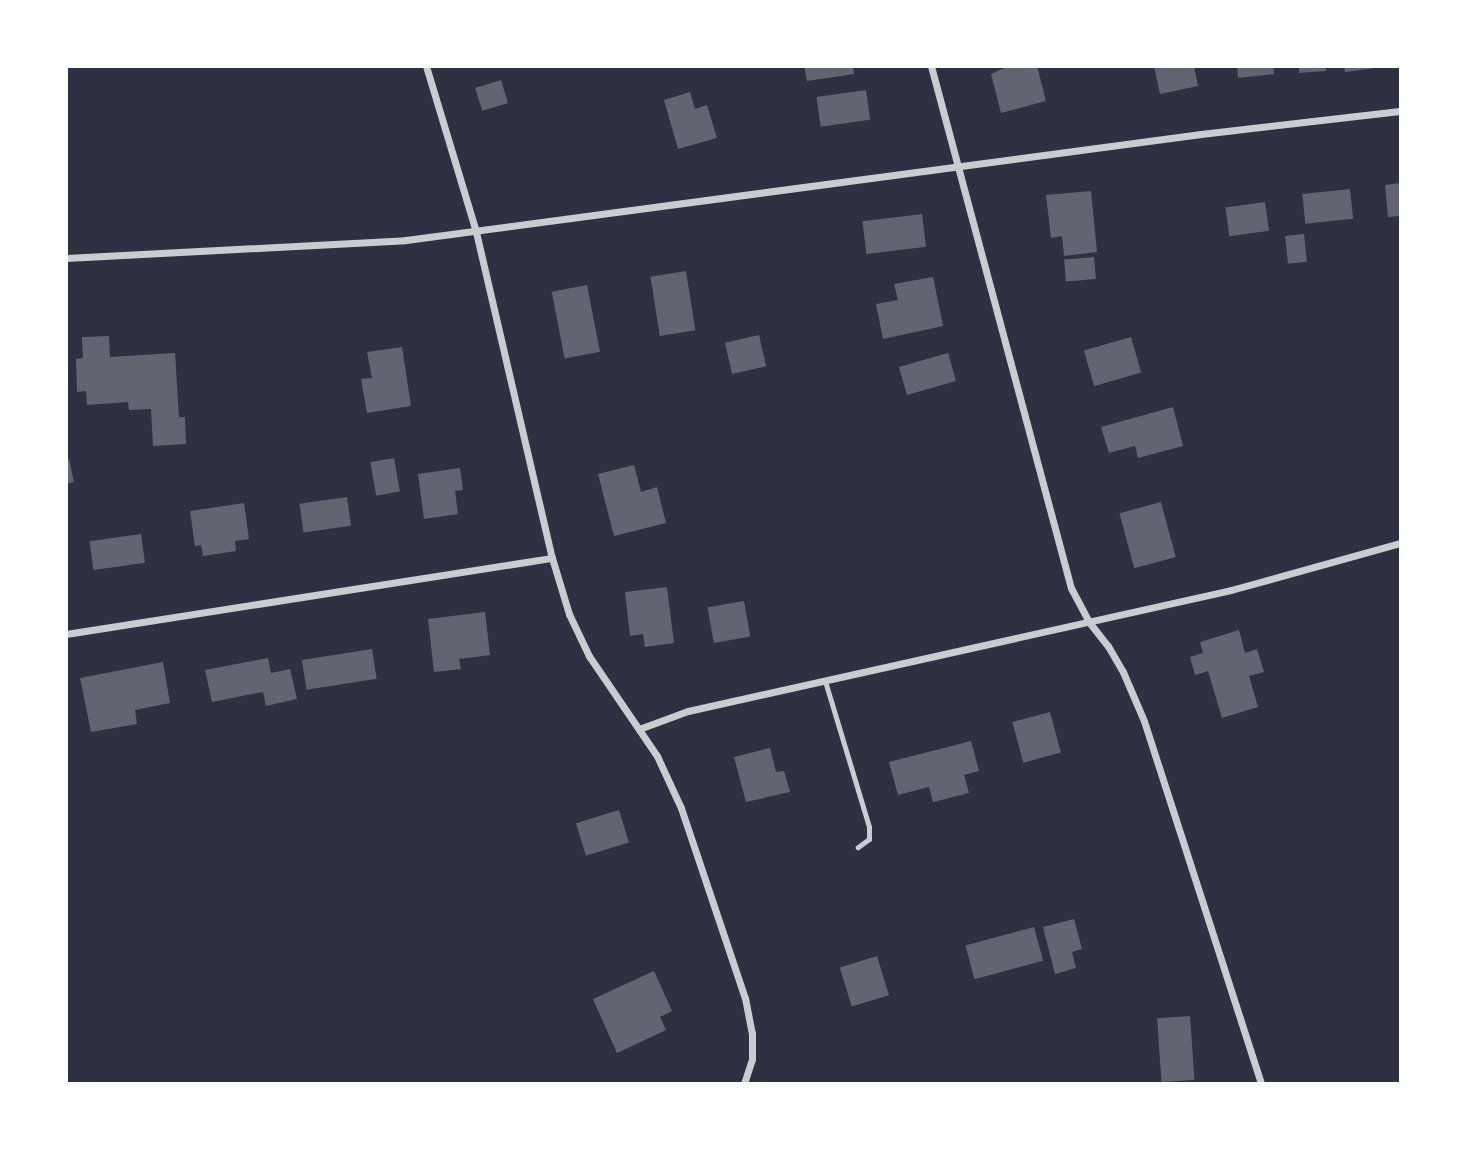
<!DOCTYPE html>
<html>
<head>
<meta charset="utf-8">
<style>
  body { margin:0 }
  #map { position:relative; width:1467px; height:1150px; overflow:hidden; background:#2d3142; font-family:"Public Sans",sans-serif }
  div>[style] { position:absolute }
  [style*='--x'] { left:calc(var(--x)*1px); top:calc(var(--y)*1px); width:calc(var(--w)*1px); rotate:calc(var(--a)*1deg) }
  .building>* { inset:0; background:#626471; transform-origin:0 0 }
  .service>* { height:5px; margin:-2.5px; padding:0 2.5px; transform-origin:2.5px; border-radius:2.5px; background:#caccd0 }
  .minor>* { height:7px; margin:-3.5px; padding:0 3.5px; transform-origin:3.5px; border-radius:3.5px; background:#caccd0 }
  span { translate:-50% -50%; white-space:nowrap; text-align:center; line-height:1.15; -webkit-text-stroke:5px #fff; paint-order:stroke }
  .frame { position:absolute; inset:0; border:68px solid #fff; pointer-events:none }
</style>
</head>
<body>
<div id="map">
  <div class="building">
    <div style="clip-path:polygon(804px 66px,853px 66px,854px 74px,807px 81px)"></div>
    <div style="clip-path:polygon(1009px 66px,1037px 66px,1046px 101px,1001px 113px,991px 74px)"></div>
    <div style="clip-path:polygon(1154px 66px,1194px 66px,1198px 86px,1160px 94px)"></div>
    <div style="clip-path:polygon(1237px 66px,1273px 66px,1274px 74px,1238px 78px)"></div>
    <div style="clip-path:polygon(1299px 66px,1326px 66px,1326px 71px,1299px 73px)"></div>
    <div style="clip-path:polygon(1344px 66px,1375px 66px,1375px 68px,1345px 72px)"></div>
    <div style="left:501px;top:80px;width:24px;height:27px;rotate:73deg"></div>
    <div style="left:866px;top:90px;width:30px;height:50px;rotate:82deg"></div>
    <div style="clip-path:polygon(690px 92px,695px 109px,707px 105px,717px 138px,678px 149px,664px 100px)"></div>
    <div style="clip-path:polygon(1400px 183px,1400px 216px,1388px 217px,1385px 185px)"></div>
    <div style="left:1350px;top:189px;width:30px;height:48px;rotate:84deg"></div>
    <div style="clip-path:polygon(1091px 191px,1097px 252px,1064px 256px,1062px 236px,1051px 238px,1046px 195px)"></div>
    <div style="left:1265px;top:202px;width:29px;height:40px;rotate:82deg"></div>
    <div style="left:922px;top:214px;width:33px;height:60px;rotate:83deg"></div>
    <div style="left:1304px;top:234px;width:28px;height:19px;rotate:84deg"></div>
    <div style="left:1094px;top:257px;width:22px;height:30px;rotate:85deg"></div>
    <div style="left:686px;top:271px;width:60px;height:36px;rotate:81deg"></div>
    <div style="clip-path:polygon(933px 277px,943px 326px,883px 339px,876px 304px,898px 300px,894px 284px)"></div>
    <div style="left:587px;top:285px;width:68px;height:36px;rotate:79deg"></div>
    <div style="left:759px;top:335px;width:32px;height:35px;rotate:77deg"></div>
    <div style="clip-path:polygon(109px 336px,110px 357px,175px 353px,179px 417px,185px 417px,186px 444px,153px 446px,151px 409px,129px 410px,128px 402px,87px 405px,86px 391px,77px 392px,76px 359px,83px 358px,82px 337px)"></div>
    <div style="left:1131px;top:337px;width:37px;height:49px;rotate:74deg"></div>
    <div style="clip-path:polygon(402px 347px,411px 406px,367px 413px,361px 379px,372px 378px,367px 352px)"></div>
    <div style="left:948px;top:353px;width:29px;height:51px;rotate:74deg"></div>
    <div style="clip-path:polygon(1173px 407px,1183px 446px,1138px 458px,1135px 446px,1109px 453px,1101px 427px)"></div>
    <div style="left:394px;top:458px;width:34px;height:24px;rotate:80deg"></div>
    <div style="clip-path:polygon(69px 459px,74px 482px,66px 484px,66px 460px)"></div>
    <div style="clip-path:polygon(634px 465px,641px 492px,657px 487px,666px 523px,614px 536px,598px 474px)"></div>
    <div style="clip-path:polygon(460px 468px,463px 490px,455px 491px,458px 514px,424px 519px,418px 474px)"></div>
    <div style="left:347px;top:497px;width:29px;height:48px;rotate:82deg"></div>
    <div style="left:1161px;top:502px;width:57px;height:43px;rotate:75deg"></div>
    <div style="clip-path:polygon(244px 503px,249px 539px,235px 541px,236px 551px,203px 556px,201px 545px,195px 546px,190px 511px)"></div>
    <div style="left:141px;top:534px;width:29px;height:52px;rotate:82deg"></div>
    <div style="clip-path:polygon(667px 587px,674px 643px,645px 647px,643px 634px,630px 636px,625px 592px)"></div>
    <div style="left:744px;top:601px;width:36px;height:37px;rotate:80deg"></div>
    <div style="clip-path:polygon(485px 612px,490px 655px,459px 659px,461px 669px,434px 672px,428px 619px)"></div>
    <div style="clip-path:polygon(1239px 630px,1245px 653px,1257px 649px,1264px 672px,1249px 676px,1258px 707px,1222px 718px,1208px 671px,1195px 675px,1190px 657px,1203px 653px,1200px 642px)"></div>
    <div style="left:372px;top:649px;width:30px;height:71px;rotate:81deg"></div>
    <div style="clip-path:polygon(268px 658px,271px 673px,290px 669px,297px 699px,266px 706px,263px 692px,212px 702px,205px 670px)"></div>
    <div style="clip-path:polygon(163px 662px,170px 703px,135px 710px,137px 724px,91px 732px,80px 678px)"></div>
    <div style="left:1050px;top:712px;width:42px;height:39px;rotate:75deg"></div>
    <div style="clip-path:polygon(971px 741px,979px 771px,964px 775px,969px 793px,933px 802px,929px 787px,898px 795px,889px 762px)"></div>
    <div style="clip-path:polygon(770px 748px,776px 772px,784px 771px,790px 792px,746px 802px,734px 757px)"></div>
    <div style="left:619px;top:810px;width:34px;height:45px;rotate:73deg"></div>
    <div style="clip-path:polygon(1074px 919px,1082px 949px,1072px 952px,1076px 968px,1055px 974px,1043px 927px)"></div>
    <div style="left:1034px;top:927px;width:35px;height:71px;rotate:75deg"></div>
    <div style="left:877px;top:956px;width:41px;height:39px;rotate:73deg"></div>
    <div style="clip-path:polygon(654px 971px,672px 1011px,660px 1017px,666px 1030px,617px 1053px,593px 999px)"></div>
    <div style="left:1190px;top:1016px;width:64px;height:33px;rotate:86deg"></div>
  </div>
  <div class="service">
    <div style="--x:825;--y:681;--w:152;--a:73.2"></div>
    <div style="--x:869;--y:827;--w:12;--a:90"></div>
    <div style="--x:869;--y:839;--w:14;--a:144"></div>
  </div>
  <div class="minor">
    <div style="--x:426;--y:66;--w:173;--a:73.2"></div>
    <div style="--x:476;--y:232;--w:335;--a:76.9"></div>
    <div style="--x:552;--y:558;--w:59;--a:73.1"></div>
    <div style="--x:569;--y:614;--w:47;--a:64.5"></div>
    <div style="--x:589;--y:656;--w:121;--a:55.8"></div>
    <div style="--x:657;--y:756;--w:57;--a:65.2"></div>
    <div style="--x:681;--y:808;--w:200;--a:71.4"></div>
    <div style="--x:745;--y:998;--w:36;--a:79"></div>
    <div style="--x:752;--y:1033;--w:26;--a:90"></div>
    <div style="--x:752;--y:1059;--w:26;--a:108"></div>
    <div style="--x:931;--y:66;--w:540;--a:74.99"></div>
    <div style="--x:1071;--y:588;--w:38;--a:62"></div>
    <div style="--x:1089;--y:622;--w:31;--a:52"></div>
    <div style="--x:1108;--y:646;--w:30;--a:60"></div>
    <div style="--x:1123;--y:672;--w:53;--a:66.8"></div>
    <div style="--x:1144;--y:721;--w:381;--a:72.1"></div>
    <div style="--x:66;--y:258;--w:340;--a:-3"></div>
    <div style="--x:406;--y:240;--w:802;--a:-7.59"></div>
    <div style="--x:1201;--y:134;--w:200;--a:-6.6"></div>
    <div style="--x:66;--y:634;--w:492;--a:-8.9"></div>
    <div style="--x:639;--y:729;--w:52;--a:-20.2"></div>
    <div style="--x:688;--y:711;--w:556;--a:-12.56"></div>
    <div style="--x:1231;--y:590;--w:175;--a:-15.5"></div>
  </div>
  <div class="frame"></div>
</div>
</body>
</html>
